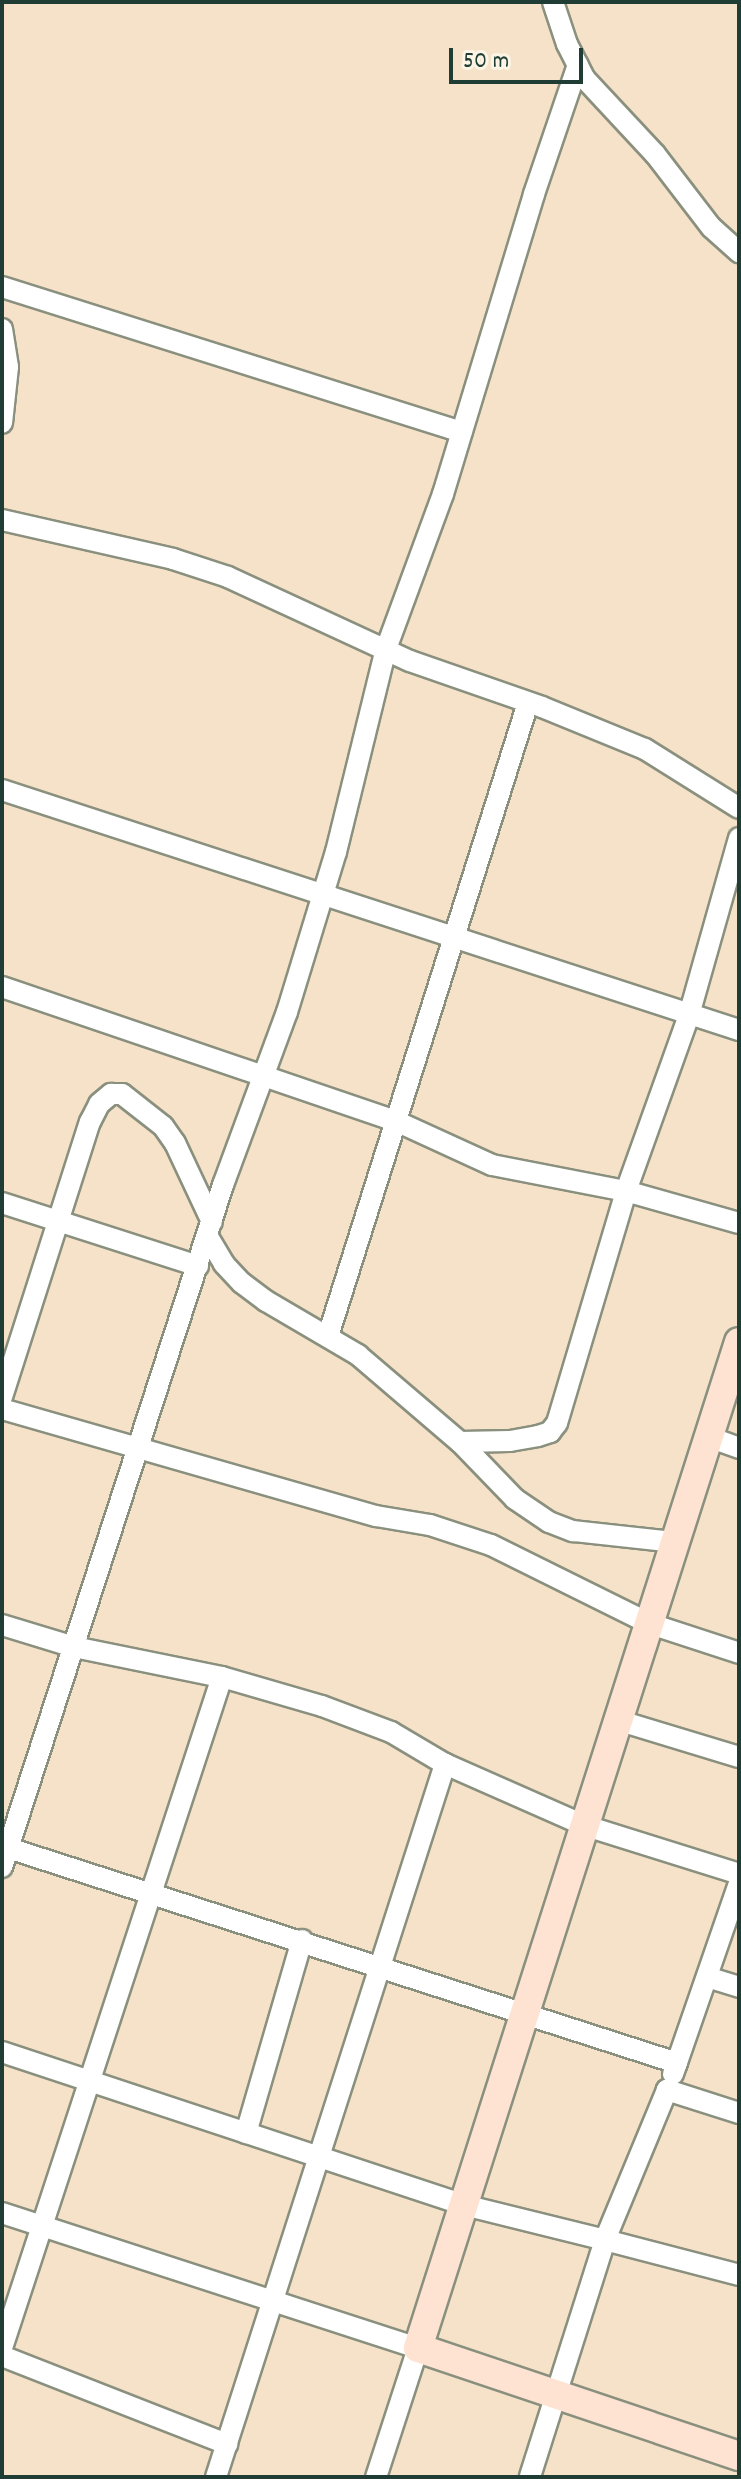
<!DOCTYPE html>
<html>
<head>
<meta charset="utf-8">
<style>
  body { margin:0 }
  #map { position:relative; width:741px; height:2479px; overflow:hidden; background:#f6e2c9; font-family:Dekko,sans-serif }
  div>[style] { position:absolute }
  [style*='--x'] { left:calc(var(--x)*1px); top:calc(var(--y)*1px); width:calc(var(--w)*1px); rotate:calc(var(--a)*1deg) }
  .roads { filter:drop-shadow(2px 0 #8a907e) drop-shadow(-2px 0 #8a907e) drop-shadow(0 2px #8a907e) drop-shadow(0 -2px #8a907e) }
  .street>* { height:20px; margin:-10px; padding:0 10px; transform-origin:10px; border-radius:10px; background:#fff }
  .secondary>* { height:28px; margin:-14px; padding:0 14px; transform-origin:14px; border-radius:14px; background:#fee3d2 }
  span { translate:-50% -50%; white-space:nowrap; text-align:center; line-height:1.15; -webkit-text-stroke:6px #fcf5e5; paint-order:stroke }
  .frame { position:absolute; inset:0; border:4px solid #1f3d34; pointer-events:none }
  .scale { position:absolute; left:449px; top:48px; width:134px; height:36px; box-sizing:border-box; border:4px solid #1f3d34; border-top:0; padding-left:10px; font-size:24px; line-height:28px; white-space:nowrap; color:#1f3d34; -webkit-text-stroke:6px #fcf5e5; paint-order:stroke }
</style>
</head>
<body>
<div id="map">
  <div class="roads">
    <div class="street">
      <div style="--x:553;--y:2;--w:44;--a:71.6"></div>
      <div style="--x:567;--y:44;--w:39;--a:63"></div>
      <div style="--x:585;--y:79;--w:103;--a:47"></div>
      <div style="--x:655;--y:154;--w:92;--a:52.5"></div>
      <div style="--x:711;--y:227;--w:38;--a:42"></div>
      <div style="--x:2;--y:287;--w:482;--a:17.5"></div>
      <div style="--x:2;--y:329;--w:38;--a:81"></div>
      <div style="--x:8;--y:367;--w:56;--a:96.1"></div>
      <div style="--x:2;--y:520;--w:175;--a:12.8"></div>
      <div style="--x:173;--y:559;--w:58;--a:18.1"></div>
      <div style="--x:228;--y:577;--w:200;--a:24.8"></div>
      <div style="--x:410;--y:661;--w:140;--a:19.2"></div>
      <div style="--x:542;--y:707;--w:111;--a:22.2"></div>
      <div style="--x:645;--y:749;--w:111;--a:32.1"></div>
      <div style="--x:2;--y:790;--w:775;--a:18.04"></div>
      <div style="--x:2;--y:987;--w:418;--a:18.8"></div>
      <div style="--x:398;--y:1122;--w:103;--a:24.6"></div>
      <div style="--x:492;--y:1165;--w:136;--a:11"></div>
      <div style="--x:626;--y:1191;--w:117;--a:15.8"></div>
      <div style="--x:2;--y:1203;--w:206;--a:17.8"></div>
      <div style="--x:208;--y:1237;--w:31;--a:59"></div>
      <div style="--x:224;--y:1264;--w:26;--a:47"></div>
      <div style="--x:242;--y:1283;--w:30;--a:37"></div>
      <div style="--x:266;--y:1301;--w:107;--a:30.4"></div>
      <div style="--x:358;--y:1355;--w:134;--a:40.5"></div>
      <div style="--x:460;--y:1442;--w:79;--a:46"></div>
      <div style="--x:515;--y:1499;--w:41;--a:34.1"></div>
      <div style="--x:549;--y:1522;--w:26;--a:21"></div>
      <div style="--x:573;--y:1531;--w:102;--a:6.2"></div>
      <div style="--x:328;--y:1336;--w:664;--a:-72.47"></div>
      <div style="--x:2;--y:1397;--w:289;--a:-72.3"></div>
      <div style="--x:90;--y:1122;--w:20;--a:-63"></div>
      <div style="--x:99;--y:1104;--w:16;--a:-40"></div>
      <div style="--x:111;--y:1094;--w:11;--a:0"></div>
      <div style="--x:122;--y:1094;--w:52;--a:38"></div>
      <div style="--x:163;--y:1126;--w:21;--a:55"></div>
      <div style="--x:175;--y:1143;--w:87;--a:64.9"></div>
      <div style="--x:2;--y:1409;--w:389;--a:16"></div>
      <div style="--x:376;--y:1516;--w:55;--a:9.5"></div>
      <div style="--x:430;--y:1525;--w:64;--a:18.2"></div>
      <div style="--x:491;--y:1545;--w:175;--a:26.4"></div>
      <div style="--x:648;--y:1623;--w:96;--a:18.2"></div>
      <div style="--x:709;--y:1437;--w:32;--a:20"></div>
      <div style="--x:460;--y:1442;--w:50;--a:-1.1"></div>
      <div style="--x:510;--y:1441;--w:28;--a:-10"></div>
      <div style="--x:538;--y:1436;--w:13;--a:-18"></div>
      <div style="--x:550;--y:1432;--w:11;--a:-52"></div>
      <div style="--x:557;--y:1423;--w:242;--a:-73.4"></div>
      <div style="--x:626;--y:1191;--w:187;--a:-70.3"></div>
      <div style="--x:689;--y:1015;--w:184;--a:-74.2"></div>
      <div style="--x:2;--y:1625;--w:75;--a:17"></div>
      <div style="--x:74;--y:1647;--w:151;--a:11.5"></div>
      <div style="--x:222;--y:1677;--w:104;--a:16.2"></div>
      <div style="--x:322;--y:1706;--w:74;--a:20.6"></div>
      <div style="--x:391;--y:1732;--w:63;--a:30.7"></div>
      <div style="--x:445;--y:1764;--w:151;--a:23.8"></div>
      <div style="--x:583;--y:1825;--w:164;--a:17.4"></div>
      <div style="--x:617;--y:1720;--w:127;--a:16.9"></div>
      <div style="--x:2;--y:1846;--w:709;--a:17.82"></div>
      <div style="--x:2;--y:1867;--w:717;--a:-72.05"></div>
      <div style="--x:223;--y:1185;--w:184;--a:-69.7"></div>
      <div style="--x:287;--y:1012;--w:167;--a:-73"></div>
      <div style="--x:336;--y:852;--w:209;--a:-76.2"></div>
      <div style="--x:386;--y:649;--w:165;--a:-69.8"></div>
      <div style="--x:443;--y:494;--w:313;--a:-73.1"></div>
      <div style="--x:534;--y:194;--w:136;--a:-71.2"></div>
      <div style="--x:707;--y:1977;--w:34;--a:17"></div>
      <div style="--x:2;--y:2052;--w:487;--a:18.3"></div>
      <div style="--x:464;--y:2205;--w:145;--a:13.9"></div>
      <div style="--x:605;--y:2240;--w:249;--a:107.6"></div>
      <div style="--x:673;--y:2074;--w:202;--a:-70.9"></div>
      <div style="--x:739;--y:2113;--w:76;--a:-162.3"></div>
      <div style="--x:667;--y:2090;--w:162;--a:112.5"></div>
      <div style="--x:605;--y:2240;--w:138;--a:14.6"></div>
      <div style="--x:246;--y:2133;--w:201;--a:-73.8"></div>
      <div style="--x:2;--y:2213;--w:437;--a:18"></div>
      <div style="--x:418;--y:2348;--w:136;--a:108"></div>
      <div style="--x:2;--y:2348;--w:706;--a:-71.85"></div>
      <div style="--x:2;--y:2356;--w:242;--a:21.4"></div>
      <div style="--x:216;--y:2477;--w:749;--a:-72.19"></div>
    </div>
    <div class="secondary">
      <div style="--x:739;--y:1342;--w:1056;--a:107.7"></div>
      <div style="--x:418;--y:2348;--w:339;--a:18.6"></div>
    </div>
  </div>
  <div class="frame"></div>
  <div class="scale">50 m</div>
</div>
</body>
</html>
